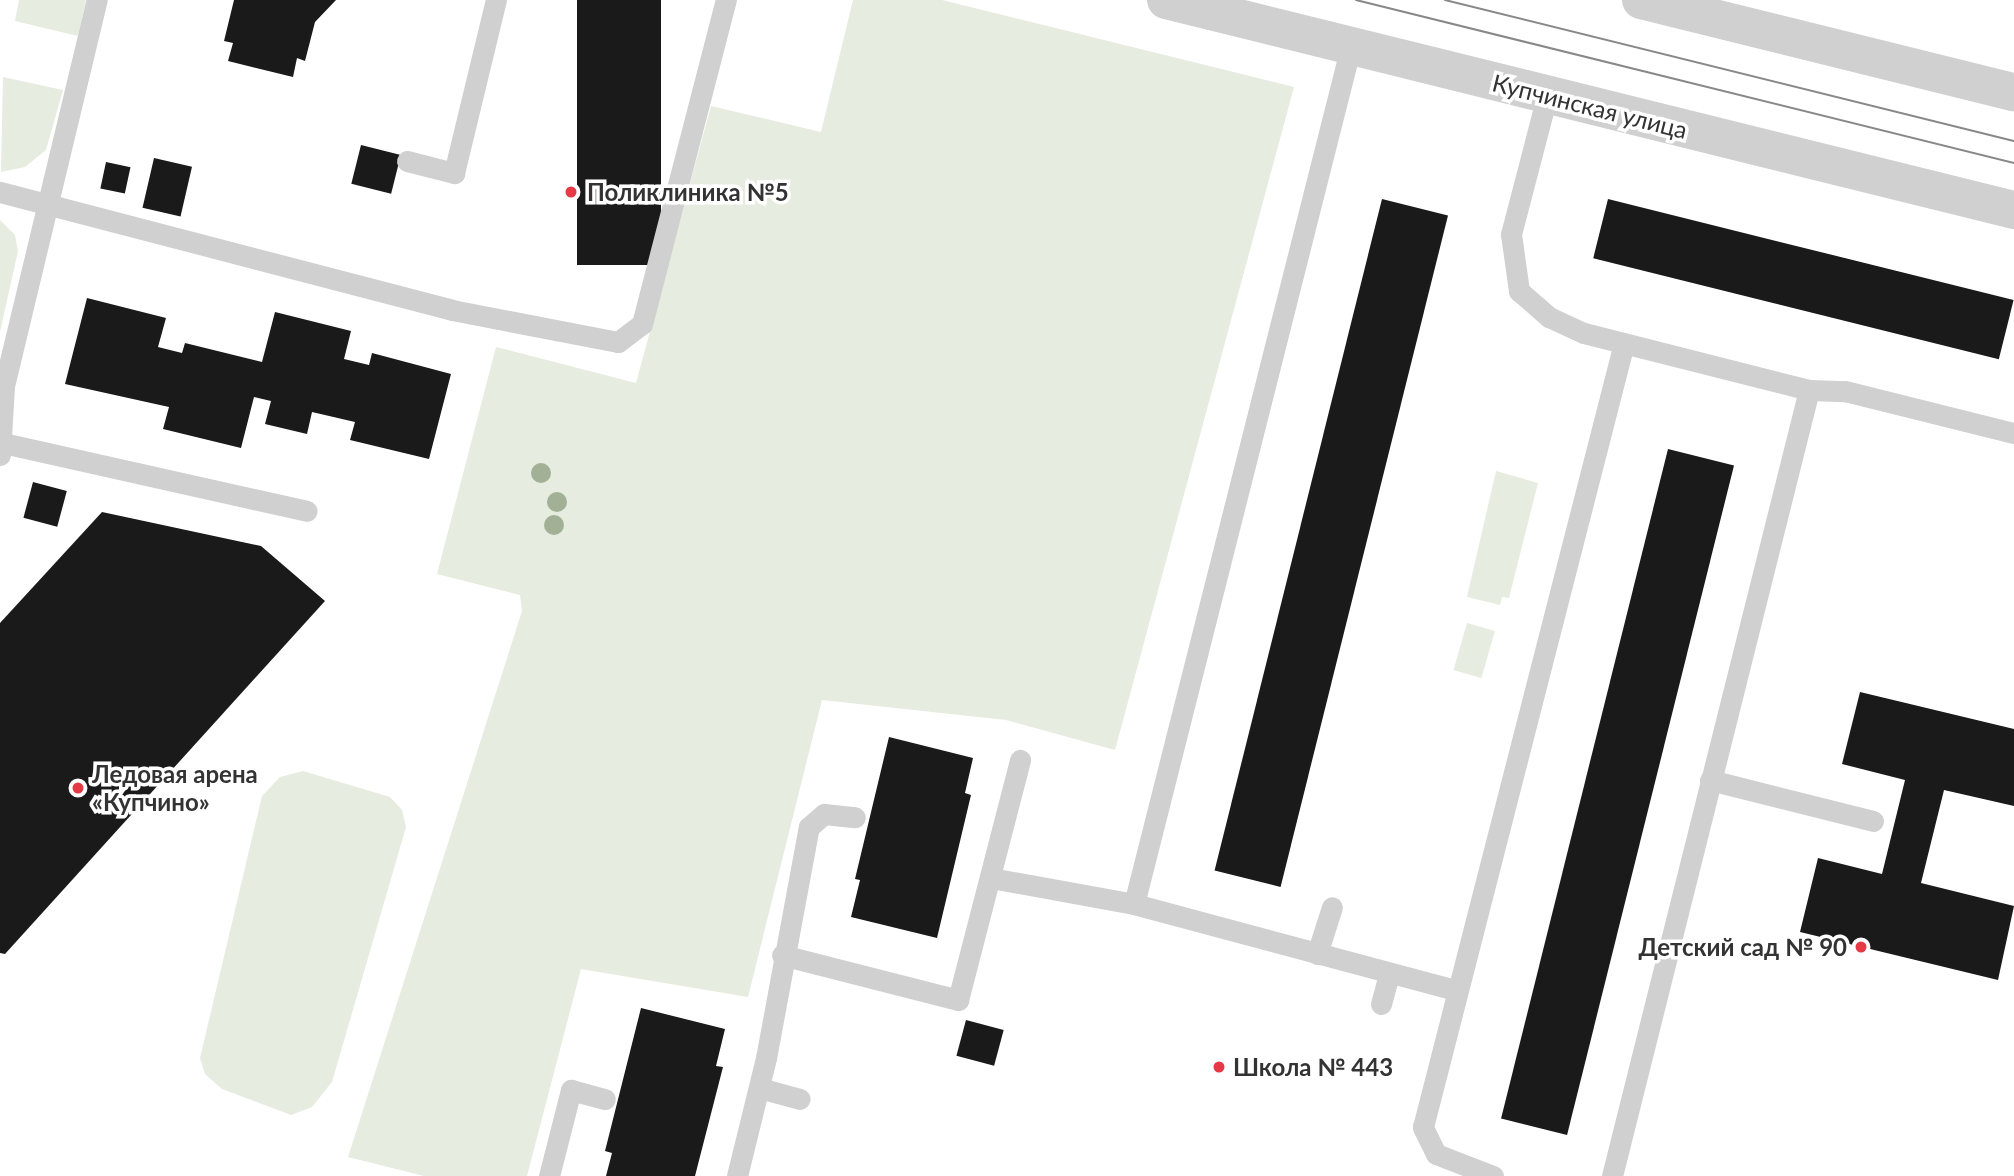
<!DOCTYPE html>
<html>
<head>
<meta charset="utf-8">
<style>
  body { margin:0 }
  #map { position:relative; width:2014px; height:1176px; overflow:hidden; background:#fff; font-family:Lato,sans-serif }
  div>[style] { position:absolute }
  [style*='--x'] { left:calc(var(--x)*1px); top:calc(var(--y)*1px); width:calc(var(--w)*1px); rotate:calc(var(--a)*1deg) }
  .green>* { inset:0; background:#e6ecdf; transform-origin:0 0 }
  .building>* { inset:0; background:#1a1a1a; transform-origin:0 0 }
  .service>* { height:21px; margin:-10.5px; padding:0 10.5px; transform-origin:10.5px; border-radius:10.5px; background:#d0d0d0 }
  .minor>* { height:38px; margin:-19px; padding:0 19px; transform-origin:19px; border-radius:19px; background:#d0d0d0 }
  .tram>* { height:2px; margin:-1px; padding:0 1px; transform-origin:1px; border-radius:1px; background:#888 }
  .trees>* { width:20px; height:20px; margin:-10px; border-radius:50%; background:#a2b095 }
  .dots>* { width:19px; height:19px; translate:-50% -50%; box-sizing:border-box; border:4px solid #fff; border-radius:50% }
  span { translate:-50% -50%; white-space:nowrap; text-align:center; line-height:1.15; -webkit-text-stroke:7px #fff; paint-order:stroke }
  .street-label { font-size:24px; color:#333 }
  .poi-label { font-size:24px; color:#333; font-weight:700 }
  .left { translate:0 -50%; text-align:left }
  .right { translate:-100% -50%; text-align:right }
</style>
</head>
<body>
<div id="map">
  <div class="green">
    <div style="clip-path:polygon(19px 0,86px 0,78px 36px,15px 21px)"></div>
    <div style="clip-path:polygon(853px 0,942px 0,1294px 87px,1115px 750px,1006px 720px,822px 700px,748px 997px,581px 969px,527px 1176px,424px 1176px,348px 1157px,522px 611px,520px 595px,437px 574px,496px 347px,636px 383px,711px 106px,821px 132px)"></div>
    <div style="clip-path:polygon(3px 77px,63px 90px,46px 150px,25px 167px,1px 172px)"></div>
    <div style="clip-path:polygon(0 220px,15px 235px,18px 251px,0 332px)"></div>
    <div style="clip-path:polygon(1496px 471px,1538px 483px,1509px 598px,1502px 597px,1500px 605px,1467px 597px)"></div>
    <div style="left:1467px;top:623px;width:29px;height:49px;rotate:16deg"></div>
    <div style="clip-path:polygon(303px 771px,390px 797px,402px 810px,406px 827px,332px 1082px,312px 1107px,291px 1115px,222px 1089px,205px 1074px,200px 1058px,262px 796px,280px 777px)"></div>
  </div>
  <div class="building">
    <div style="clip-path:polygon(234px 0,336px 0,315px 22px,305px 61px,297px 58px,293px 77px,228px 61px,233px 43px,224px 41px)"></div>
    <div style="left:577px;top:0;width:84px;height:265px"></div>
    <div style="left:361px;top:145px;width:41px;height:40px;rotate:14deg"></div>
    <div style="left:154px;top:158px;width:39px;height:51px;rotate:13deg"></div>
    <div style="left:106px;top:162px;width:25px;height:27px;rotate:12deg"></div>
    <div style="left:1382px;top:199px;width:68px;height:692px;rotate:14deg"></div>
    <div style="left:1608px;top:199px;width:418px;height:61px;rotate:14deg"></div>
    <div style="clip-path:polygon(87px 298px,166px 318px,158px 347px,182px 353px,185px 343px,262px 362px,275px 312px,351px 331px,344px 359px,369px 365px,372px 353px,451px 374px,429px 459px,350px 440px,355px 422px,312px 412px,307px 434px,265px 424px,271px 401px,254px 397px,241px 448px,163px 429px,169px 407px,65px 384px)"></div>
    <div style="left:1668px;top:449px;width:68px;height:690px;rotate:14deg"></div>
    <div style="left:33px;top:482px;width:35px;height:37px;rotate:15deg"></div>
    <div style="clip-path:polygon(102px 512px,261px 546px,325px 601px,5px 954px,0 953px,0 623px)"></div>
    <div style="clip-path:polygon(1860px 692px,2014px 729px,2014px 806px,1944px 790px,1921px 883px,2014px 906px,1998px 980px,1800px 932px,1818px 858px,1882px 874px,1905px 780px,1842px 764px)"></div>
    <div style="clip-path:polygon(889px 737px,973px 758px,965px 793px,971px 795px,937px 938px,851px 917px,860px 880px,855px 879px)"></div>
    <div style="clip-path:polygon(641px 1008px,725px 1029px,716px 1066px,723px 1067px,695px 1176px,606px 1176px,612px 1153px,605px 1151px)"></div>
    <div style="left:966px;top:1020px;width:39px;height:37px;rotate:15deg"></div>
  </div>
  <div class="service">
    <div style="--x:1547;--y:96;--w:143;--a:104.6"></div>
    <div style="--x:1511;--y:234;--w:58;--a:82"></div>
    <div style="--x:1519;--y:291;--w:40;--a:41"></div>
    <div style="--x:1549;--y:317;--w:38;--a:25"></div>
    <div style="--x:1584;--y:333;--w:232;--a:14.2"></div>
    <div style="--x:1809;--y:390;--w:36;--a:2"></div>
    <div style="--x:1845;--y:391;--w:174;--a:14"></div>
    <div style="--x:407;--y:161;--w:49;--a:14.3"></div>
    <div style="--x:454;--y:173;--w:178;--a:-76.4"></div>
    <div style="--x:0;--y:192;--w:467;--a:14.6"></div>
    <div style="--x:452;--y:310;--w:169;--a:10.9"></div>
    <div style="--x:618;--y:342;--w:30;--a:-37"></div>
    <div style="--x:642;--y:324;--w:335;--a:-75.5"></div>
    <div style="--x:3;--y:443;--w:311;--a:12.6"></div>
    <div style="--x:0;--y:455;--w:69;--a:-86.7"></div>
    <div style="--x:4;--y:386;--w:397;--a:-76.5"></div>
    <div style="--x:1710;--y:780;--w:168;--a:14.1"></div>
    <div style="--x:991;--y:878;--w:145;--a:10.3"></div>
    <div style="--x:1134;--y:904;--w:335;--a:15"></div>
    <div style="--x:1134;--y:904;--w:885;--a:-75.81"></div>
    <div style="--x:1317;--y:954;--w:49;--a:-72.3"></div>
    <div style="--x:782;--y:955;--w:182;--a:14.3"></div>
    <div style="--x:958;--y:1000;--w:248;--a:-75.5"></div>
    <div style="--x:1381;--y:1004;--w:30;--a:-75"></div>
    <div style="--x:759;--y:1088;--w:42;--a:15"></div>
    <div style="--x:549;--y:1176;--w:89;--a:-75.7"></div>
    <div style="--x:571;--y:1090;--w:35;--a:15"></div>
    <div style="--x:737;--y:1176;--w:122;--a:-76.2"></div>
    <div style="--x:766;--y:1058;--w:235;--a:-79.5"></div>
    <div style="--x:809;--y:827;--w:20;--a:-41"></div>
    <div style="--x:824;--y:814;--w:31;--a:6"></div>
    <div style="--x:1493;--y:1176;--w:61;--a:-158.9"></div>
    <div style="--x:1436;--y:1154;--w:30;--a:-116"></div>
    <div style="--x:1423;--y:1127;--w:809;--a:-75.62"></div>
    <div style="--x:1612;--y:1176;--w:810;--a:-75.93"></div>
  </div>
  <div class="minor">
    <div style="--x:1166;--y:0;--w:874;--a:13.91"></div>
    <div style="--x:1641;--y:0;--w:384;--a:13.9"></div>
  </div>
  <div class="tram">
    <div style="--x:1356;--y:0;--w:678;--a:13.91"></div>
    <div style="--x:1445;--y:0;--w:586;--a:13.92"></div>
  </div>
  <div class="trees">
    <div style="left:541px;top:473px"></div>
    <div style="left:557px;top:502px"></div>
    <div style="left:554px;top:525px"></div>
  </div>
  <div class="dots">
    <div style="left:571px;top:192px;background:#e63946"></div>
    <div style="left:78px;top:788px;background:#e63946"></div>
    <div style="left:1861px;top:947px;background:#e63946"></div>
    <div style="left:1219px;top:1067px;background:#e63946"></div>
  </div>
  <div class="street-label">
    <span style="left:1590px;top:106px;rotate:14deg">Купчинская улица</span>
  </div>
  <div class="poi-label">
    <span class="left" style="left:587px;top:192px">Поликлиника №5</span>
    <span class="left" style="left:92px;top:788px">Ледовая арена<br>«Купчино»</span>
    <span class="right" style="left:1847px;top:947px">Детский сад № 90</span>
    <span class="left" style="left:1233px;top:1067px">Школа № 443</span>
  </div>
</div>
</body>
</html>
